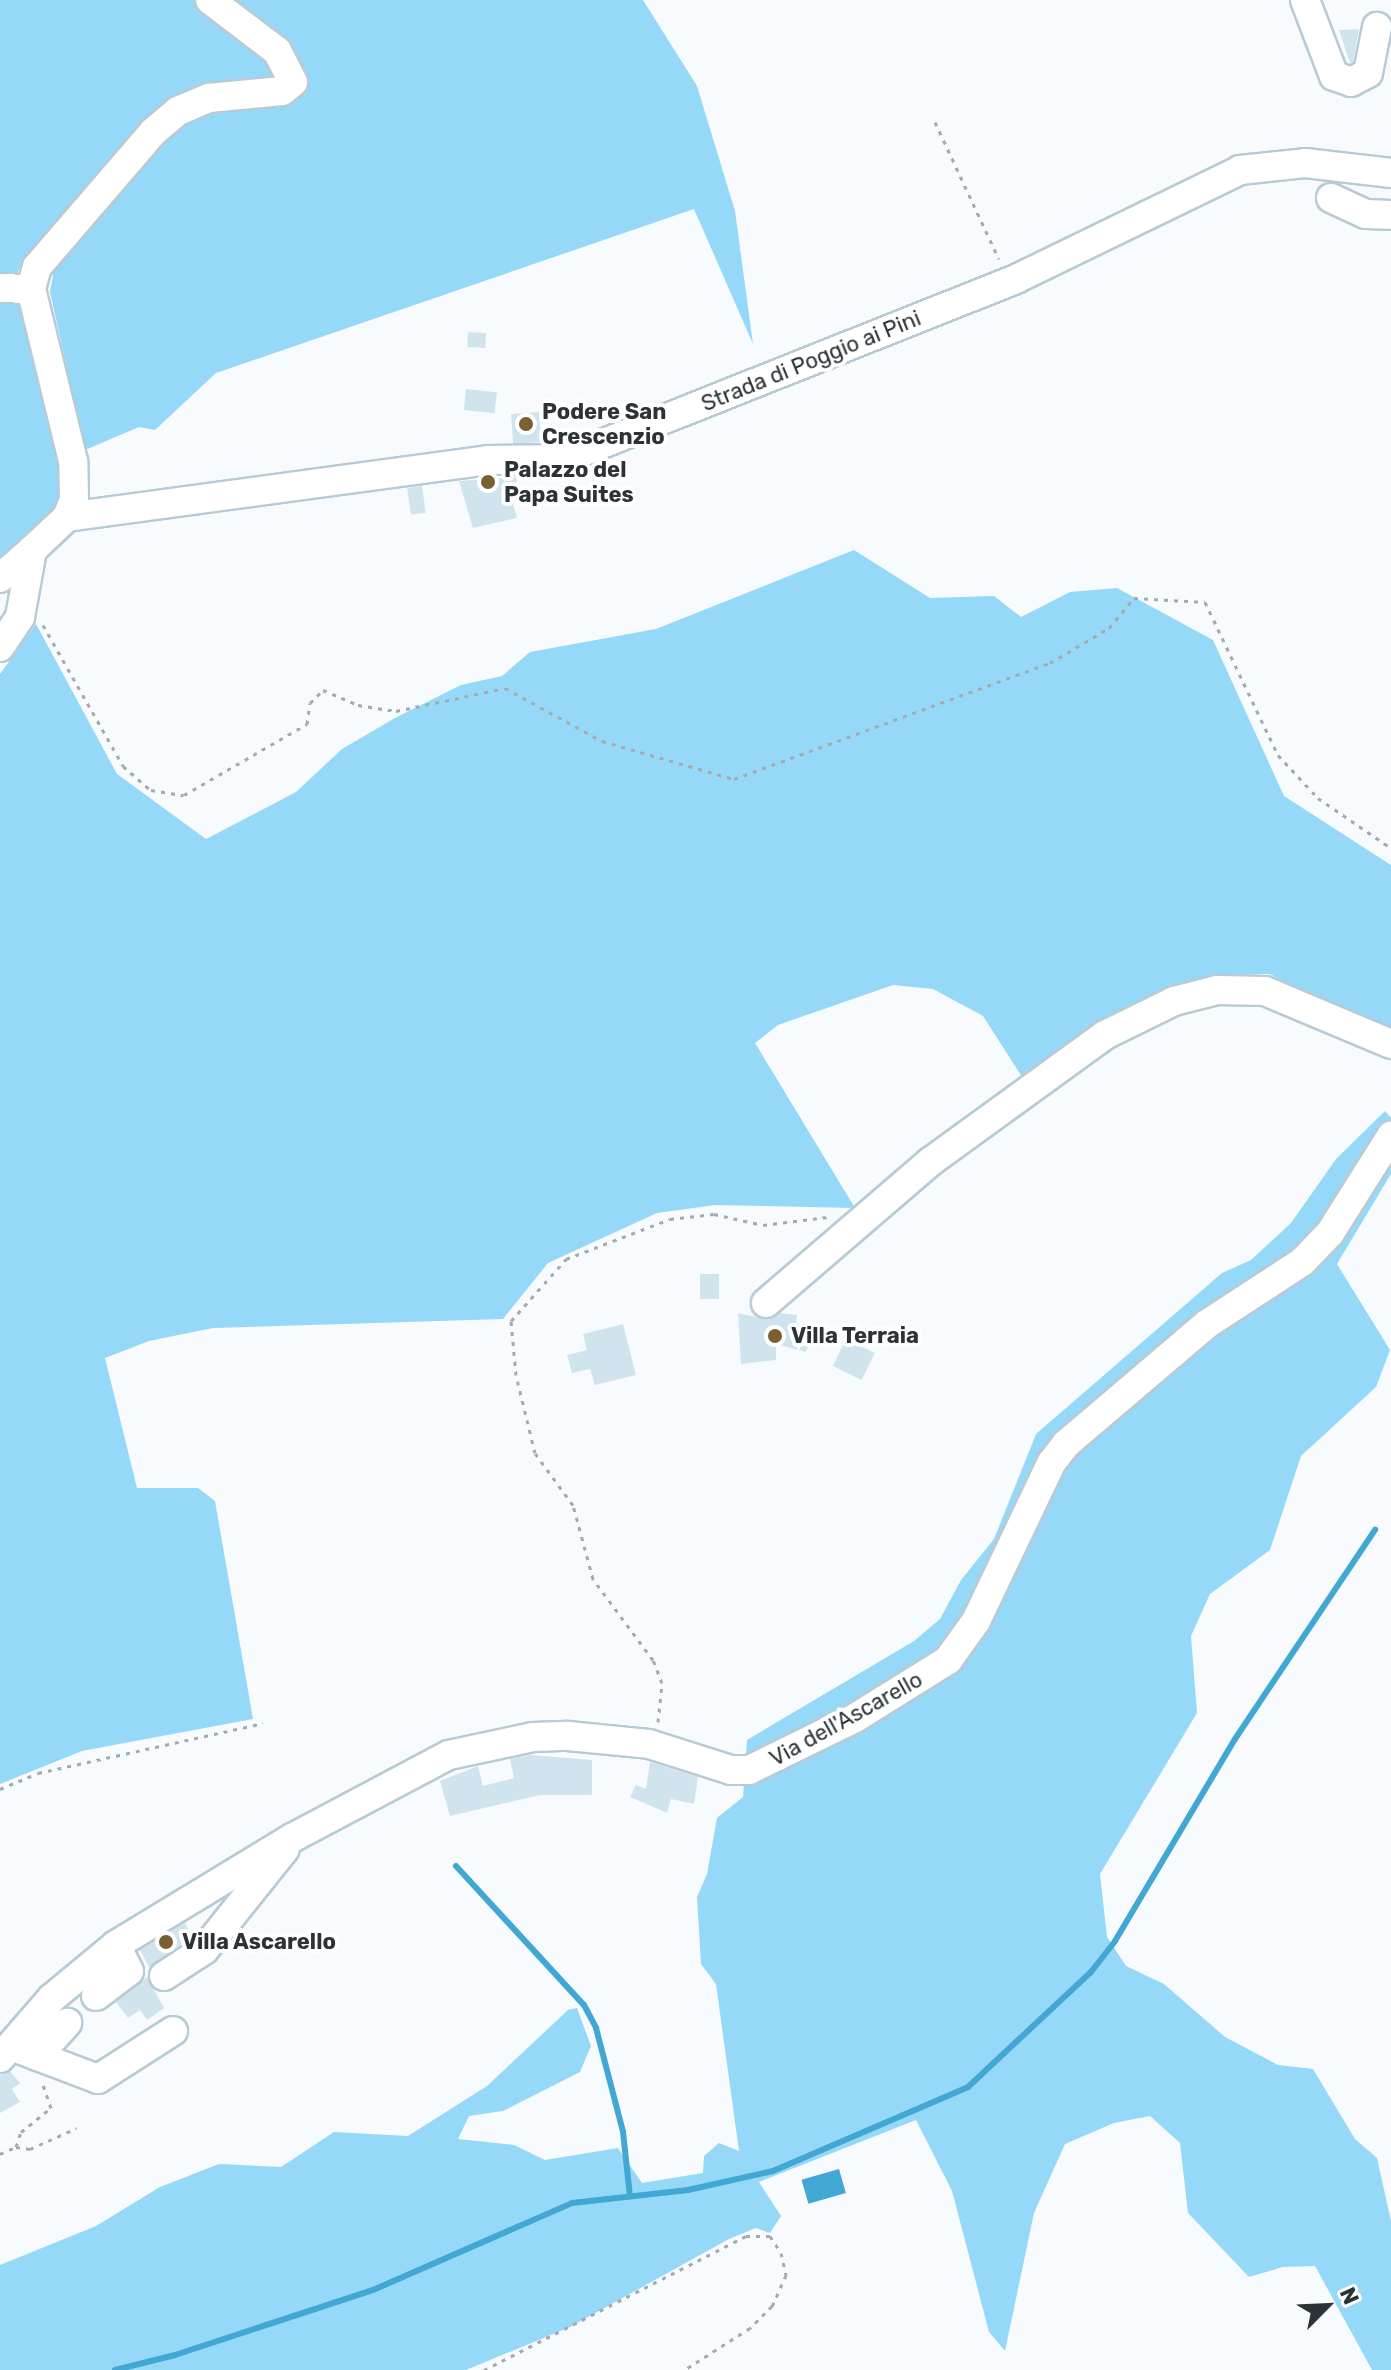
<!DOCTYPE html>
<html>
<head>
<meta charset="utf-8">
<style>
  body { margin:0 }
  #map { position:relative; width:1391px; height:2370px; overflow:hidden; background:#f7fbfe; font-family:Rubik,sans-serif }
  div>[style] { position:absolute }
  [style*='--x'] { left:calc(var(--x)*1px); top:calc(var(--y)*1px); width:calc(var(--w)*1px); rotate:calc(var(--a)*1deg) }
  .green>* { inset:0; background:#96d8f8 }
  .water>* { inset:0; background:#42a8d3; transform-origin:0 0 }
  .stream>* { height:6px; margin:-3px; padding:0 3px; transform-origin:3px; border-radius:3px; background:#42a8d3 }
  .building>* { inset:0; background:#d0e4ee; transform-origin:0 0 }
  .path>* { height:3px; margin-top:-1.5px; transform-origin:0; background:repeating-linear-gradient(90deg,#a4aaad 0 4px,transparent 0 10px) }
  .roads { filter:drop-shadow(2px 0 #b8cbd5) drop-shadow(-2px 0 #b8cbd5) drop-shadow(0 2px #b8cbd5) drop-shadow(0 -2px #b8cbd5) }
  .minor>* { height:28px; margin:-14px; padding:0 14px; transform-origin:14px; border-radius:14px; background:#fff }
  .dots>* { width:22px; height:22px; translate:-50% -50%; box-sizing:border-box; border:4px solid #fff; border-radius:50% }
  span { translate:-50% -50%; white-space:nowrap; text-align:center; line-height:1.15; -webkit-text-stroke:8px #fff; paint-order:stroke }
  .street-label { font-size:22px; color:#2b3337 }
  .poi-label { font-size:22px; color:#2b3337; font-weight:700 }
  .left { translate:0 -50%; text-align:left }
  .north { position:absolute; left:1287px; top:2266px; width:80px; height:80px; -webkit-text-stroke:6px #fff; paint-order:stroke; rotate:66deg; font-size:22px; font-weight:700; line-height:32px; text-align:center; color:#2b3337 }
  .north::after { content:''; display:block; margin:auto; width:28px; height:36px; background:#2b3337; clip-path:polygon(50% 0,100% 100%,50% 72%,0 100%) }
</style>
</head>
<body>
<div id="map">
  <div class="green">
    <div style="clip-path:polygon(0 0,643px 0,697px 86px,735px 211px,753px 344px,694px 209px,216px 373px,155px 430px,139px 427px,85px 450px,50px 292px,55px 264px,65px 251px,27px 252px,15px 278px,68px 462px,60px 511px,0 572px)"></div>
    <div style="clip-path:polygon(854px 550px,930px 598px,994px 596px,1021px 617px,1070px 592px,1117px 588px,1213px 640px,1284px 796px,1391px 865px,1391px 1031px,1343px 1015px,1270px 974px,1214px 975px,1172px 988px,1026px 1083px,983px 1016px,933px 989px,893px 985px,778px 1025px,755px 1043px,855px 1208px,715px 1205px,657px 1213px,548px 1263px,503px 1319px,213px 1328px,149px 1341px,105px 1358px,137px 1488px,198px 1488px,215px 1501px,253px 1719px,82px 1751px,0 1784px,0 674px,36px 624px,117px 774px,206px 839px,296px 792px,342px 749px,395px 718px,461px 685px,502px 676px,530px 652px,656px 629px)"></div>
    <div style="clip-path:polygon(1385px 1111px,1391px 1118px,1391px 1174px,1337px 1264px,1390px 1350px,1376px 1387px,1301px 1456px,1270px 1550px,1210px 1594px,1191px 1636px,1197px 1713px,1100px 1874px,1107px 1937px,1126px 1966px,1164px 1984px,1225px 2037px,1278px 2065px,1313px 2069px,1355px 2139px,1377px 2158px,1391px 2221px,1391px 2370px,1372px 2370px,1315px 2266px,1283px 2267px,1249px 2277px,1188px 2213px,1180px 2143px,1150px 2116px,1114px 2123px,1065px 2144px,1034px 2213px,1005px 2351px,989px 2332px,952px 2191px,916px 2120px,759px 2182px,781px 2216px,770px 2233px,756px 2228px,729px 2239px,570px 2327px,466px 2370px,0 2370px,0 2265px,96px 2226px,160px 2187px,219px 2164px,281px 2167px,334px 2132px,408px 2136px,487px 2086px,568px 2010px,577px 2008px,591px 2046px,580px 2072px,503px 2111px,469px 2116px,458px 2139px,514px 2145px,545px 2160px,618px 2148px,642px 2183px,703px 2173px,704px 2156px,719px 2143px,739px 2151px,716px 1984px,701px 1964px,697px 1897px,707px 1874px,717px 1818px,743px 1797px,747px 1740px,914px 1641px,940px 1619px,961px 1580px,994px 1539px,1036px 1434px,1222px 1273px,1251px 1260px,1291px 1223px,1336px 1159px)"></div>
  </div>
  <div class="water">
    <div style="left:839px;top:2169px;width:25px;height:39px;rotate:74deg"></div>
  </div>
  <div class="stream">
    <div style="--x:456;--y:1866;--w:189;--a:47.4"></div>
    <div style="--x:584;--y:2005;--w:26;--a:62"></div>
    <div style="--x:596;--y:2028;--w:107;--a:75.4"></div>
    <div style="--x:623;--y:2132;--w:64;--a:83.8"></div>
    <div style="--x:115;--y:2370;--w:62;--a:-14"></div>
    <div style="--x:175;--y:2355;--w:208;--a:-18.2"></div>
    <div style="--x:373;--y:2290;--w:217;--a:-23.6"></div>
    <div style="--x:572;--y:2203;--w:117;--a:-6.4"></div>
    <div style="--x:688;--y:2190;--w:87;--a:-12.6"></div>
    <div style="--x:773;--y:2171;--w:212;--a:-23.3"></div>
    <div style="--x:968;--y:2087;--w:168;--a:-43.1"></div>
    <div style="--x:1091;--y:1972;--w:39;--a:-52"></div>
    <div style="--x:1115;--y:1941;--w:235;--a:-59.3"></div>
    <div style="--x:1235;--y:1739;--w:252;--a:-56.2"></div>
  </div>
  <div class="building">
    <div style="clip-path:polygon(1359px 29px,1353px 62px,1350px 63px,1339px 30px)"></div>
    <div style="left:468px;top:332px;width:18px;height:15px;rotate:3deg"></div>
    <div style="left:466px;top:389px;width:31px;height:21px;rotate:6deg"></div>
    <div style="left:539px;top:412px;width:30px;height:28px;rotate:86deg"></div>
    <div style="clip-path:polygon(516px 477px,518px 492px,510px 493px,517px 518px,473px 528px,459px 481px)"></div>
    <div style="left:422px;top:486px;width:27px;height:15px;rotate:82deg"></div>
    <div style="left:700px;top:1274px;width:19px;height:25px"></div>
    <div style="clip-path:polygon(738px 1313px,768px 1320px,780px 1313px,797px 1315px,796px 1323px,814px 1328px,806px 1352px,776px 1344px,776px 1360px,741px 1364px)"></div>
    <div style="clip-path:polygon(623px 1324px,636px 1375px,595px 1385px,590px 1369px,572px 1373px,567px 1355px,587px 1350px,583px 1334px)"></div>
    <div style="left:846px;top:1339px;width:32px;height:30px;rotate:26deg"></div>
    <div style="clip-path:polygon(530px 1755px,592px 1760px,592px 1795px,540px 1795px,450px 1816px,440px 1781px,478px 1766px,483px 1786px,514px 1778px,510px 1759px)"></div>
    <div style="clip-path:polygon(650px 1762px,698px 1777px,694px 1804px,671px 1799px,667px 1813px,630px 1797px,636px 1785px,646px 1789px)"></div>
    <div style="clip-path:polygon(185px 1923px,192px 1937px,149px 1967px,140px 1950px)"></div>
    <div style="clip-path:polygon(147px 1977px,164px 2008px,147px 2020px,140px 2010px,128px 2018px,116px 2002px)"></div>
    <div style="clip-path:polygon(10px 2071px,20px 2083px,12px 2089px,20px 2102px,0 2113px,0 2075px)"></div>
  </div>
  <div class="path">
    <div style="--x:935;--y:122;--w:151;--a:65"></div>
    <div style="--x:43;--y:625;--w:162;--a:60.4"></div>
    <div style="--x:123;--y:766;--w:37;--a:41"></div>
    <div style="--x:151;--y:790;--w:33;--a:9"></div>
    <div style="--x:184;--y:795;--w:142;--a:-30"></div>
    <div style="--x:307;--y:724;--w:21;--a:-82"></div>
    <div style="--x:310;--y:703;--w:18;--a:-45"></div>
    <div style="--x:323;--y:690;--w:38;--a:23"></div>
    <div style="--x:358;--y:705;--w:38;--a:9"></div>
    <div style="--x:396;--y:711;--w:111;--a:-11.9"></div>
    <div style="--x:505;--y:688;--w:111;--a:28.7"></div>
    <div style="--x:602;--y:741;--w:137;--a:16.1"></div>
    <div style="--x:734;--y:779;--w:337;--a:-20.2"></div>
    <div style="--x:1050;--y:663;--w:69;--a:-30.7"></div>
    <div style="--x:1109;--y:628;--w:39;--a:-50"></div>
    <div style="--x:1134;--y:598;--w:71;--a:3.2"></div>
    <div style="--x:1205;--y:602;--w:170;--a:64.5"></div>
    <div style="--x:1278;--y:755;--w:59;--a:47.1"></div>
    <div style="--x:1318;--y:798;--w:88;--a:34.4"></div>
    <div style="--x:658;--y:1722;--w:39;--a:-84"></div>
    <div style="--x:662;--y:1683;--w:25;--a:-111"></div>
    <div style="--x:653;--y:1660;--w:101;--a:-126.5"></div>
    <div style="--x:593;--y:1579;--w:77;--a:-105.1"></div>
    <div style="--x:573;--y:1505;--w:64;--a:-126.2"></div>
    <div style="--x:535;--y:1453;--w:80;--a:-103.7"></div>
    <div style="--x:516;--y:1375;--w:54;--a:-95.3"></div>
    <div style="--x:511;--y:1321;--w:83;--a:-48.4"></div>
    <div style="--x:566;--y:1259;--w:111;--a:-21"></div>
    <div style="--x:670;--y:1219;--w:44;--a:-6.5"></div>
    <div style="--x:714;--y:1214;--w:50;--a:12.7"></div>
    <div style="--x:763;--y:1225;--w:65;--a:-7"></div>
    <div style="--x:0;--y:1789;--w:41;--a:-22.8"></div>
    <div style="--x:38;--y:1773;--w:230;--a:-12.5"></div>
    <div style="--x:16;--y:2147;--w:16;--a:-72"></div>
    <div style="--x:21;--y:2132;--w:38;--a:-39"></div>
    <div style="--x:51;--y:2108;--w:28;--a:-109"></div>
    <div style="--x:0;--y:2154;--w:17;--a:-24"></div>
    <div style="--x:16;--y:2147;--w:14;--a:8"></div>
    <div style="--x:30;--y:2149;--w:51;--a:-24.1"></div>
    <div style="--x:484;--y:2370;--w:294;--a:-27.1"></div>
    <div style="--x:746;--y:2236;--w:24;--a:0"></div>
    <div style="--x:770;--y:2236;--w:20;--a:57"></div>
    <div style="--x:781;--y:2253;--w:23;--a:77"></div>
    <div style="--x:786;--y:2275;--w:34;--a:114"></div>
    <div style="--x:772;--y:2306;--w:31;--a:135"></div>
    <div style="--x:750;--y:2328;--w:78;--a:147.5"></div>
  </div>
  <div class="roads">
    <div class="minor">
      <div style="--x:1305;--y:0;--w:81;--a:69.1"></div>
      <div style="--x:1334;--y:76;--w:18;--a:19"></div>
      <div style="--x:1351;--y:82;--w:19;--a:-28"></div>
      <div style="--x:1368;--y:73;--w:47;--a:-78.9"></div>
      <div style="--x:1331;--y:198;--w:38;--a:25"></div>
      <div style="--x:1366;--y:214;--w:25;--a:2"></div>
      <div style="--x:0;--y:288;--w:31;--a:2"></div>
      <div style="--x:67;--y:517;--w:425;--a:-7.7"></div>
      <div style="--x:488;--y:460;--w:76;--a:-0.8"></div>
      <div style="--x:564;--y:459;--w:487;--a:-21.7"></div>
      <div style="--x:1016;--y:279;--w:249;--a:-25.9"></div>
      <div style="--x:1240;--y:170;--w:65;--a:-6.1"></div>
      <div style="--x:1305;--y:163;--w:87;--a:6.6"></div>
      <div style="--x:0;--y:578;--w:43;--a:-41.2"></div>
      <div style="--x:0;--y:647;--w:36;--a:-56"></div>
      <div style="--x:20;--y:617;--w:68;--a:-79.8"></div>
      <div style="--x:32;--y:550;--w:48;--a:-43.3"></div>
      <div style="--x:67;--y:517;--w:18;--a:-68"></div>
      <div style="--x:74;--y:500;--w:39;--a:-91"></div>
      <div style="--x:73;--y:461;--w:177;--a:-103.7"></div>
      <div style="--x:31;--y:289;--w:23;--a:-75"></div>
      <div style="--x:37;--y:267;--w:178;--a:-49.3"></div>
      <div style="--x:153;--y:132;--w:33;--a:-40"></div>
      <div style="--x:178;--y:111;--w:34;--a:-23"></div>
      <div style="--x:209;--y:98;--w:73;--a:-5.5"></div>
      <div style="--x:282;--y:91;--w:14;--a:-39"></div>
      <div style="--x:293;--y:82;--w:35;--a:-117"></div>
      <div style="--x:277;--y:51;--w:84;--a:-142.7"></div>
      <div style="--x:766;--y:1303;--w:216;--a:-40.7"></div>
      <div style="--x:930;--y:1162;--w:216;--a:-36"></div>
      <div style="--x:1105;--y:1035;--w:77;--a:-26.2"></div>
      <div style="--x:1174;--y:1001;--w:44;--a:-14.3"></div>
      <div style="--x:1217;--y:990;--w:48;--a:1.2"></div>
      <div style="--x:1265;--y:991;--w:137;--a:22.8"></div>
      <div style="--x:164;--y:1976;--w:48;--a:-33"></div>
      <div style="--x:204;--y:1950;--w:129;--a:-51.3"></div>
      <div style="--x:96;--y:1996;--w:41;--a:-37.1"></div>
      <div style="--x:129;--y:1971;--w:29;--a:-117"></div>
      <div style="--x:11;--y:2046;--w:93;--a:20.8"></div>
      <div style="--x:98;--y:2079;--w:89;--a:-32.6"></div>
      <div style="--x:37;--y:2056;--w:45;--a:-47.7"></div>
      <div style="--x:0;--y:2058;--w:79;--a:-49.1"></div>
      <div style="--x:52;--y:1998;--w:83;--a:-39.6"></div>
      <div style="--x:116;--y:1945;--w:206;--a:-31.3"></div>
      <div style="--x:292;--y:1838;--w:178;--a:-27.9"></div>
      <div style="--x:449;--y:1755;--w:86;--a:-12.1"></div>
      <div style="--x:533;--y:1737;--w:35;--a:-2"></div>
      <div style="--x:568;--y:1736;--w:81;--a:5.6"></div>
      <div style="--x:649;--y:1744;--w:86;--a:17.6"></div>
      <div style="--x:731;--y:1770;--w:18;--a:0"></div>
      <div style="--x:749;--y:1770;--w:118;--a:-26.1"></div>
      <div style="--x:855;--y:1718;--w:110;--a:-31.9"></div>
      <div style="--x:948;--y:1660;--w:48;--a:-54.3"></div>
      <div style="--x:976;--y:1621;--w:176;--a:-64.5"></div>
      <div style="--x:1052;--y:1462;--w:23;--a:-52"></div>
      <div style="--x:1066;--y:1444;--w:185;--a:-40.4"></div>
      <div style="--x:1207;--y:1324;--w:113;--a:-33.1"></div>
      <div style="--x:1302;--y:1262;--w:40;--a:-46"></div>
      <div style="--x:1330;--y:1233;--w:115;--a:-57.8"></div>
    </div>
  </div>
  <div class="dots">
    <div style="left:526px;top:424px;background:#795f31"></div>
    <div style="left:488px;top:482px;background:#795f31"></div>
    <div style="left:775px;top:1336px;background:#795f31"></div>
    <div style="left:166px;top:1942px;background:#795f31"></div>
  </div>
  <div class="street-label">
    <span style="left:811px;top:361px;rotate:-22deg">Strada di Poggio ai Pini</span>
    <span style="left:846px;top:1719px;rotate:-29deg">Via dell'Ascarello</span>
  </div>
  <div class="poi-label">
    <span class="left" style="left:542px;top:424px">Podere San<br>Crescenzio</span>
    <span class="left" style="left:504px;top:482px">Palazzo del<br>Papa Suites</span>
    <span class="left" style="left:791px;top:1336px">Villa Terraia</span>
    <span class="left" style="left:182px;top:1942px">Villa Ascarello</span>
  </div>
  <div class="north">N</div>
</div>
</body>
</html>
